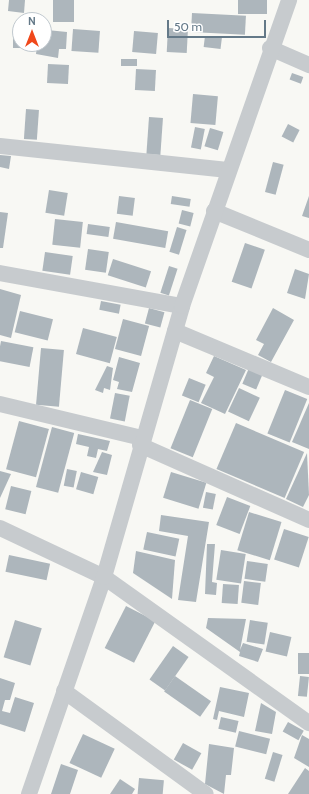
<!DOCTYPE html>
<html>
<head>
<meta charset="utf-8">
<style>
  body { margin:0 }
  #map { position:relative; width:309px; height:794px; overflow:hidden; background:#f8f8f4; font-family:Cabin,sans-serif }
  div>[style] { position:absolute }
  [style*='--x'] { left:calc(var(--x)*1px); top:calc(var(--y)*1px); width:calc(var(--w)*1px); rotate:calc(var(--a)*1deg) }
  .building>* { inset:0; background:#adb6bc; transform-origin:0 0 }
  .minor>* { height:16px; margin:-8px; padding:0 8px; transform-origin:8px; border-radius:8px; background:#c7cbce }
  span { translate:-50% -50%; white-space:nowrap; text-align:center; line-height:1.15; -webkit-text-stroke:4px #fff; paint-order:stroke }
  .north { position:absolute; left:12px; top:12px; width:40px; height:40px; box-sizing:border-box; background:#fff; border:1px solid #c1c9cf; border-radius:50%; rotate:0deg; font-size:11px; font-weight:700; line-height:16px; text-align:center; color:#647988 }
  .north::after { content:''; display:block; margin:auto; width:14px; height:18px; background:#f0481b; clip-path:polygon(50% 0,100% 100%,50% 72%,0 100%) }
  .scale { position:absolute; left:167px; top:20px; width:99px; height:18px; box-sizing:border-box; border:2px solid #647988; border-top:0; padding-left:5px; font-size:12px; line-height:14px; white-space:nowrap; color:#647988; -webkit-text-stroke:3px #fff; paint-order:stroke }
</style>
</head>
<body>
<div id="map">
  <div class="building">
    <div style="clip-path:polygon(9px 0,25px 0,24px 13px,8px 11px)"></div>
    <div style="left:53px;top:0;width:21px;height:22px"></div>
    <div style="left:238px;top:0;width:29px;height:14px"></div>
    <div style="left:192px;top:13px;width:54px;height:19px;rotate:3deg"></div>
    <div style="left:168px;top:28px;width:20px;height:24px;rotate:3deg"></div>
    <div style="left:73px;top:29px;width:27px;height:22px;rotate:4deg"></div>
    <div style="clip-path:polygon(47px 30px,67px 32px,66px 49px,59px 49px,58px 58px,36px 54px,37px 45px,45px 45px)"></div>
    <div style="left:134px;top:31px;width:24px;height:21px;rotate:5deg"></div>
    <div style="left:205px;top:36px;width:17px;height:11px;rotate:7deg"></div>
    <div style="clip-path:polygon(13px 38px,20px 38px,23px 48px,13px 48px)"></div>
    <div style="left:121px;top:59px;width:16px;height:7px"></div>
    <div style="left:48px;top:64px;width:21px;height:19px;rotate:3deg"></div>
    <div style="left:136px;top:69px;width:20px;height:21px;rotate:3deg"></div>
    <div style="left:292px;top:73px;width:12px;height:7px;rotate:20deg"></div>
    <div style="left:193px;top:94px;width:25px;height:29px;rotate:5deg"></div>
    <div style="left:26px;top:109px;width:13px;height:30px;rotate:4deg"></div>
    <div style="left:149px;top:117px;width:14px;height:37px;rotate:4deg"></div>
    <div style="left:288px;top:124px;width:13px;height:14px;rotate:27deg"></div>
    <div style="left:195px;top:127px;width:10px;height:21px;rotate:11deg"></div>
    <div style="left:210px;top:128px;width:14px;height:19px;rotate:17deg"></div>
    <div style="clip-path:polygon(0 155px,11px 156px,9px 169px,0 167px)"></div>
    <div style="left:273px;top:162px;width:11px;height:31px;rotate:15deg"></div>
    <div style="left:49px;top:190px;width:19px;height:23px;rotate:9deg"></div>
    <div style="left:119px;top:196px;width:16px;height:18px;rotate:7deg"></div>
    <div style="left:172px;top:196px;width:19px;height:8px;rotate:9deg"></div>
    <div style="clip-path:polygon(309px 196px,309px 218px,302px 216px)"></div>
    <div style="left:182px;top:210px;width:12px;height:14px;rotate:14deg"></div>
    <div style="clip-path:polygon(0 212px,8px 213px,3px 248px,0 248px)"></div>
    <div style="left:55px;top:219px;width:28px;height:26px;rotate:6deg"></div>
    <div style="left:116px;top:222px;width:53px;height:17px;rotate:10deg"></div>
    <div style="left:88px;top:224px;width:22px;height:10px;rotate:8deg"></div>
    <div style="left:177px;top:227px;width:10px;height:26px;rotate:17deg"></div>
    <div style="left:245px;top:243px;width:21px;height:41px;rotate:19deg"></div>
    <div style="left:88px;top:249px;width:21px;height:21px;rotate:8deg"></div>
    <div style="left:45px;top:252px;width:28px;height:19px;rotate:8deg"></div>
    <div style="left:113px;top:259px;width:40px;height:17px;rotate:18deg"></div>
    <div style="left:169px;top:266px;width:9px;height:28px;rotate:18deg"></div>
    <div style="clip-path:polygon(295px 269px,309px 274px,305px 299px,287px 293px)"></div>
    <div style="clip-path:polygon(0 289px,21px 295px,11px 338px,0 335px)"></div>
    <div style="left:101px;top:301px;width:20px;height:9px;rotate:11deg"></div>
    <div style="left:149px;top:308px;width:16px;height:16px;rotate:15deg"></div>
    <div style="clip-path:polygon(273px 308px,294px 320px,271px 362px,258px 355px,264px 344px,256px 340px)"></div>
    <div style="left:20px;top:311px;width:34px;height:22px;rotate:14deg"></div>
    <div style="left:123px;top:319px;width:27px;height:31px;rotate:15deg"></div>
    <div style="left:83px;top:328px;width:35px;height:27px;rotate:15deg"></div>
    <div style="left:1px;top:341px;width:33px;height:20px;rotate:11deg"></div>
    <div style="left:41px;top:348px;width:23px;height:57px;rotate:5deg"></div>
    <div style="clip-path:polygon(214px 356px,246px 370px,225px 414px,201px 403px,214px 377px,206px 373px)"></div>
    <div style="clip-path:polygon(119px 357px,140px 363px,132px 392px,117px 389px,119px 382px,113px 380px)"></div>
    <div style="clip-path:polygon(107px 366px,113px 368px,110px 390px,104px 388px,103px 393px,95px 390px)"></div>
    <div style="left:249px;top:368px;width:15px;height:17px;rotate:23deg"></div>
    <div style="left:189px;top:378px;width:18px;height:19px;rotate:22deg"></div>
    <div style="left:239px;top:388px;width:23px;height:26px;rotate:25deg"></div>
    <div style="left:285px;top:390px;width:24px;height:47px;rotate:22deg"></div>
    <div style="left:115px;top:393px;width:15px;height:26px;rotate:11deg"></div>
    <div style="left:190px;top:400px;width:24px;height:52px;rotate:22deg"></div>
    <div style="clip-path:polygon(309px 403px,309px 449px,292px 442px)"></div>
    <div style="left:19px;top:421px;width:31px;height:50px;rotate:15deg"></div>
    <div style="left:236px;top:423px;width:74px;height:50px;rotate:23deg"></div>
    <div style="left:52px;top:427px;width:23px;height:62px;rotate:15deg"></div>
    <div style="clip-path:polygon(78px 434px,110px 441px,107px 451px,98px 449px,96px 458px,87px 456px,89px 447px,76px 444px)"></div>
    <div style="clip-path:polygon(102px 452px,112px 455px,107px 475px,93px 472px)"></div>
    <div style="clip-path:polygon(307px 453px,309px 495px,303px 507px,286px 499px)"></div>
    <div style="left:67px;top:469px;width:10px;height:17px;rotate:11deg"></div>
    <div style="clip-path:polygon(0 471px,11px 474px,0 498px)"></div>
    <div style="left:81px;top:472px;width:18px;height:18px;rotate:16deg"></div>
    <div style="left:171px;top:472px;width:37px;height:27px;rotate:17deg"></div>
    <div style="left:11px;top:486px;width:21px;height:24px;rotate:14deg"></div>
    <div style="left:206px;top:492px;width:10px;height:16px;rotate:11deg"></div>
    <div style="left:227px;top:497px;width:25px;height:30px;rotate:21deg"></div>
    <div style="left:249px;top:512px;width:34px;height:40px;rotate:17deg"></div>
    <div style="clip-path:polygon(161px 515px,209px 522px,196px 602px,178px 600px,188px 536px,159px 531px)"></div>
    <div style="left:284px;top:529px;width:26px;height:32px;rotate:18deg"></div>
    <div style="left:147px;top:532px;width:33px;height:18px;rotate:12deg"></div>
    <div style="clip-path:polygon(207px 544px,215px 544px,212px 582px,217px 583px,216px 595px,205px 594px)"></div>
    <div style="left:221px;top:550px;width:25px;height:30px;rotate:9deg"></div>
    <div style="clip-path:polygon(136px 551px,175px 560px,172px 599px,133px 573px)"></div>
    <div style="left:9px;top:555px;width:42px;height:17px;rotate:12deg"></div>
    <div style="left:247px;top:561px;width:21px;height:18px;rotate:8deg"></div>
    <div style="left:244px;top:581px;width:17px;height:22px;rotate:7deg"></div>
    <div style="left:223px;top:584px;width:16px;height:19px;rotate:4deg"></div>
    <div style="left:126px;top:606px;width:33px;height:47px;rotate:27deg"></div>
    <div style="clip-path:polygon(208px 618px,246px 619px,240px 650px,243px 643px,263px 649px,258px 662px,239px 656px,240px 652px,206px 628px)"></div>
    <div style="left:15px;top:620px;width:28px;height:39px;rotate:17deg"></div>
    <div style="left:250px;top:620px;width:18px;height:22px;rotate:9deg"></div>
    <div style="left:270px;top:632px;width:22px;height:20px;rotate:13deg"></div>
    <div style="left:173px;top:646px;width:19px;height:41px;rotate:35deg"></div>
    <div style="left:298px;top:653px;width:11px;height:21px"></div>
    <div style="left:175px;top:676px;width:44px;height:19px;rotate:35deg"></div>
    <div style="left:300px;top:676px;width:9px;height:20px;rotate:6deg"></div>
    <div style="clip-path:polygon(0 678px,15px 683px,10px 700px,5px 700px,2px 711px,10px 713px,15px 697px,34px 703px,25px 732px,0 724px)"></div>
    <div style="clip-path:polygon(220px 687px,249px 693px,244px 717px,219px 711px,217px 720px,213px 719px)"></div>
    <div style="clip-path:polygon(261px 703px,276px 712px,272px 734px,255px 731px)"></div>
    <div style="left:221px;top:717px;width:18px;height:12px;rotate:13deg"></div>
    <div style="left:288px;top:722px;width:18px;height:11px;rotate:29deg"></div>
    <div style="left:239px;top:731px;width:32px;height:16px;rotate:14deg"></div>
    <div style="left:83px;top:734px;width:35px;height:32px;rotate:25deg"></div>
    <div style="clip-path:polygon(302px 735px,309px 739px,309px 767px,294px 758px)"></div>
    <div style="left:183px;top:743px;width:21px;height:19px;rotate:29deg"></div>
    <div style="clip-path:polygon(209px 744px,234px 748px,231px 775px,226px 775px,224px 794px,205px 784px)"></div>
    <div style="left:273px;top:752px;width:10px;height:28px;rotate:17deg"></div>
    <div style="clip-path:polygon(61px 764px,78px 770px,70px 794px,51px 794px)"></div>
    <div style="clip-path:polygon(305px 768px,309px 771px,309px 794px,288px 794px)"></div>
    <div style="left:139px;top:778px;width:25px;height:16px;rotate:5deg"></div>
    <div style="clip-path:polygon(120px 779px,135px 789px,132px 794px,110px 794px)"></div>
  </div>
  <div class="minor">
    <div style="--x:270;--y:48;--w:43;--a:23.6"></div>
    <div style="--x:0;--y:146;--w:229;--a:6"></div>
    <div style="--x:214;--y:211;--w:103;--a:22.3"></div>
    <div style="--x:0;--y:273;--w:185;--a:10.3"></div>
    <div style="--x:175;--y:331;--w:145;--a:22.7"></div>
    <div style="--x:0;--y:404;--w:146;--a:13.5"></div>
    <div style="--x:140;--y:445;--w:185;--a:23.9"></div>
    <div style="--x:0;--y:528;--w:115;--a:25.2"></div>
    <div style="--x:104;--y:577;--w:252;--a:35.5"></div>
    <div style="--x:64;--y:691;--w:175;--a:36"></div>
    <div style="--x:29;--y:794;--w:230;--a:-70.9"></div>
    <div style="--x:104;--y:577;--w:282;--a:-73.9"></div>
    <div style="--x:182;--y:306;--w:324;--a:-70.7"></div>
  </div>
  <div class="north">N</div>
  <div class="scale">50 m</div>
</div>
</body>
</html>
